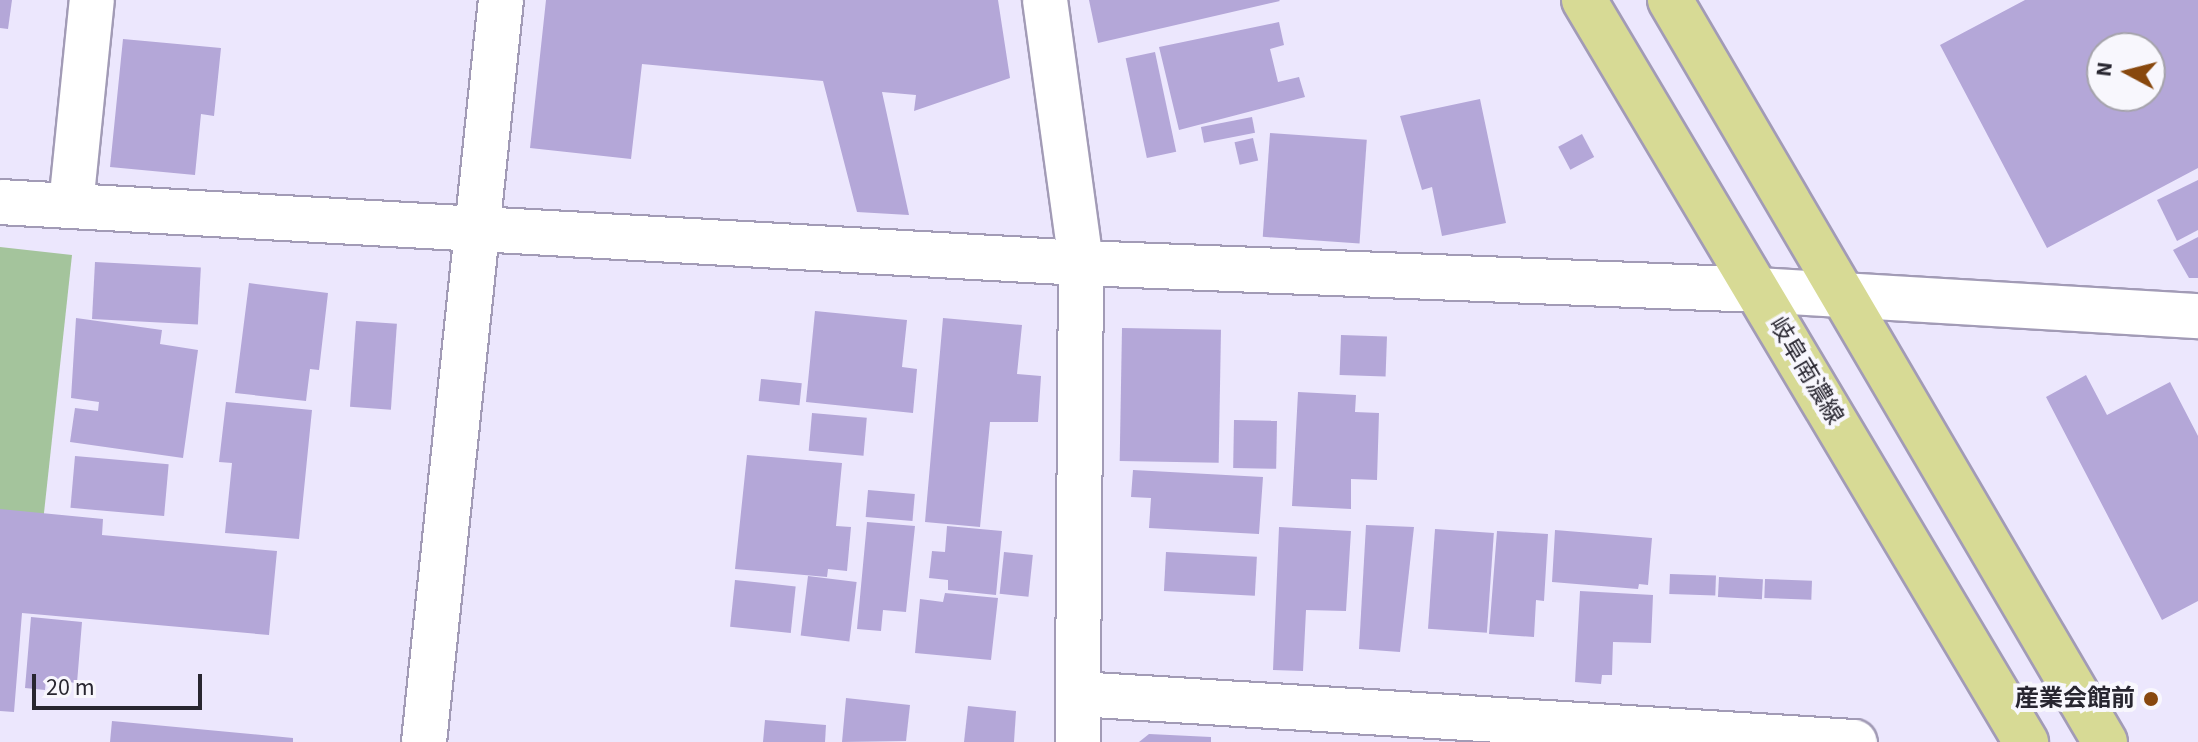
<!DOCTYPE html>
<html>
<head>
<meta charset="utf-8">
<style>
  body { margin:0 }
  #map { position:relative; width:2198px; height:742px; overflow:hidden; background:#ece7fd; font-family:"Source Sans 3","Noto Sans JP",sans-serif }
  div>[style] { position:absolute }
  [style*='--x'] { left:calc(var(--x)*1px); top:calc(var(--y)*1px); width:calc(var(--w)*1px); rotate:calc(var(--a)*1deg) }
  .green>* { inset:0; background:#a4c49c }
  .building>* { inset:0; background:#b4a7d8; transform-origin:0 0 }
  .roads { filter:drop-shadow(2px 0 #a29bb6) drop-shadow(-2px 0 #a29bb6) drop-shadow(0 2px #a29bb6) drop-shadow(0 -2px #a29bb6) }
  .street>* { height:44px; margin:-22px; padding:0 22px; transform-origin:22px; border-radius:22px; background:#fff }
  .secondary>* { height:44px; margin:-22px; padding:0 22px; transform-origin:22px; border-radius:22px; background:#fff }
  .primary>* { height:44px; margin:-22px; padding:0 22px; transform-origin:22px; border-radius:22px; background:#d7da95 }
  .dots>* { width:22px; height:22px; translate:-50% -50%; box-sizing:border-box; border:4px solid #f8f7fd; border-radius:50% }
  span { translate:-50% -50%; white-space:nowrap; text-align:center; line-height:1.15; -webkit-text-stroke:8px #f8f7fd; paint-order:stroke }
  .street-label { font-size:24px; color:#282630 }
  .poi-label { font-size:24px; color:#282630; font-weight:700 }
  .right { translate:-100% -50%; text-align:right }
  .north { position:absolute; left:2086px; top:32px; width:80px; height:80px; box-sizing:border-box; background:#f8f7fd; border:2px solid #a5a3ab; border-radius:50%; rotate:277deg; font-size:22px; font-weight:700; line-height:32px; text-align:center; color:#282630 }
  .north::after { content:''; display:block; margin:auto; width:28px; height:36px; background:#88480e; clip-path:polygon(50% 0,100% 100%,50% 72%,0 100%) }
  .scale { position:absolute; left:32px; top:674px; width:170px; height:36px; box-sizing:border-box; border:4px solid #282630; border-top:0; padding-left:10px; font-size:24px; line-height:28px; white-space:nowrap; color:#282630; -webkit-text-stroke:6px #f8f7fd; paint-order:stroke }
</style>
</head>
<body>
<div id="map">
  <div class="green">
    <div style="clip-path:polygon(0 247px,72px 255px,43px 522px,0 522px)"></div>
  </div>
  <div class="building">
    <div style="clip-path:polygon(0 0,12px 0,8px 29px,0 28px)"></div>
    <div style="clip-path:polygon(546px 0,998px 0,1010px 78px,914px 111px,916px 95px,882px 92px,909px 215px,857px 212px,823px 81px,642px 64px,631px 159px,530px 148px)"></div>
    <div style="clip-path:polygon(1089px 0,1279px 0,1280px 1px,1098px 43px)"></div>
    <div style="clip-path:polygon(evenodd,2025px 0,2198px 0,2198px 168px,2047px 248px,1940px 45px,2025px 0,2102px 48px,2150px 48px,2150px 96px,2102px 96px,2102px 48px)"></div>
    <div style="clip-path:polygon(1279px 22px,1284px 45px,1270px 49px,1278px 82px,1299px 77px,1305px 97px,1179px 130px,1159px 47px)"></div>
    <div style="clip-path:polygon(123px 39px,221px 48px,214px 116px,201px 114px,195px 175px,110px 167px)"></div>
    <div style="left:1155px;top:52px;width:102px;height:30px;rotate:78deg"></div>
    <div style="clip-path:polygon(1480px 99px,1506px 223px,1442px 236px,1432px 187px,1422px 190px,1400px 116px)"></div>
    <div style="left:1252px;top:117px;width:16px;height:52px;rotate:79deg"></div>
    <div style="left:1270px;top:133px;width:97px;height:104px;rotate:4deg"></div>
    <div style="left:1582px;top:134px;width:26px;height:27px;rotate:62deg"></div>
    <div style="left:1253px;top:138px;width:23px;height:19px;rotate:77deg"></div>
    <div style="clip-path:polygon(2198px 180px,2198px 230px,2177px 241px,2157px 200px)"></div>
    <div style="clip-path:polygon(2198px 237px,2198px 278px,2189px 278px,2173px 250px)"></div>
    <div style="left:95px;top:262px;width:106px;height:57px;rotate:3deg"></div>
    <div style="clip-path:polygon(249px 283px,328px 293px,319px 370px,310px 369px,306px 401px,235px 393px)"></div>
    <div style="clip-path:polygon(815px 311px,907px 320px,902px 367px,917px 369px,913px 413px,806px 402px)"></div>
    <div style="clip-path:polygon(76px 318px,162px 330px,160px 344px,198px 350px,183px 458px,70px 442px,75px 408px,98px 411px,99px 402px,71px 398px)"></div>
    <div style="clip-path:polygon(943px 318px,1022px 325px,1017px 374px,1041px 376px,1038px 422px,990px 422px,980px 527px,925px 522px)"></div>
    <div style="left:356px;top:321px;width:41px;height:86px;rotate:4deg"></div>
    <div style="left:1122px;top:328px;width:99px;height:133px;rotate:1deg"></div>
    <div style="left:1341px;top:335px;width:46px;height:40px;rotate:2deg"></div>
    <div style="clip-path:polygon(2086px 375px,2107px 415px,2170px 382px,2198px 436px,2198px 601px,2162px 620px,2046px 397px)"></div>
    <div style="left:761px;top:379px;width:41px;height:22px;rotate:6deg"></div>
    <div style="clip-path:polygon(1298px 392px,1356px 395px,1355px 412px,1379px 413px,1377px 480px,1351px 479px,1351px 509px,1292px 506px)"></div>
    <div style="clip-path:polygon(226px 402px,312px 410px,299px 539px,225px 533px,232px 463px,219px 462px)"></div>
    <div style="left:812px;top:413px;width:55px;height:38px;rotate:5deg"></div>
    <div style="left:1234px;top:420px;width:43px;height:48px;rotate:1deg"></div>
    <div style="clip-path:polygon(747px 455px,842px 463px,836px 526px,851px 527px,847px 571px,828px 569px,827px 577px,735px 569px)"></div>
    <div style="left:75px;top:456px;width:94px;height:52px;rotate:5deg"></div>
    <div style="clip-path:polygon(1133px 470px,1263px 477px,1259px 534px,1149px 528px,1151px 498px,1131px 497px)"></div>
    <div style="left:868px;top:490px;width:47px;height:27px;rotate:5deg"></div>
    <div style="clip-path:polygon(0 509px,103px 519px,102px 535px,277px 551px,269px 635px,22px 613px,14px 712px,0 711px)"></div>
    <div style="clip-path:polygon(867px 522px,915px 526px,906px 612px,883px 610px,881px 631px,857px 629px)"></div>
    <div style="clip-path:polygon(1366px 525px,1414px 527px,1400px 652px,1359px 649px)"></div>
    <div style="clip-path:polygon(947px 526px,1002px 531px,996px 595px,948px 590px,948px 580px,929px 578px,932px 551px,945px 552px)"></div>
    <div style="clip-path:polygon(1279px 527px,1351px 531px,1346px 611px,1306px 610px,1303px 671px,1273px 670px)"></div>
    <div style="left:1435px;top:529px;width:59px;height:100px;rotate:4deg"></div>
    <div style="clip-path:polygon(1555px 530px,1652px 538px,1648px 585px,1639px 584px,1638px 589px,1552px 582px)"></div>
    <div style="clip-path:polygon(1497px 531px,1548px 534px,1544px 601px,1536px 600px,1534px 637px,1489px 634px)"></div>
    <div style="left:1004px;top:552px;width:29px;height:42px;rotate:6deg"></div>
    <div style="left:1166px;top:552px;width:91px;height:39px;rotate:3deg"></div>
    <div style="left:1670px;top:574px;width:46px;height:20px;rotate:2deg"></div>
    <div style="left:808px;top:576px;width:49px;height:60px;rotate:7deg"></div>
    <div style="left:1719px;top:577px;width:44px;height:20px;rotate:3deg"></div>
    <div style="left:1765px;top:579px;width:47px;height:19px;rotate:2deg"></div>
    <div style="left:735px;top:580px;width:61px;height:47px;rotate:6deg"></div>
    <div style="clip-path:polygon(1580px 591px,1653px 595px,1651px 643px,1613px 642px,1612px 675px,1602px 675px,1601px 684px,1575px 682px)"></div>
    <div style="clip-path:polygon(945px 593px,998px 598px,991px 660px,915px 653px,920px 599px,943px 602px)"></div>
    <div style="clip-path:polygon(31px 617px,82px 622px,77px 683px,46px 680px,45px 690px,25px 688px)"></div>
    <div style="clip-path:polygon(846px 698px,910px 705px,906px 741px,842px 742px)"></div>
    <div style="clip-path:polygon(968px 706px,1016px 711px,1014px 742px,964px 742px)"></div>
    <div style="clip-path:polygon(765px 720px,826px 725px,825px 742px,763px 742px)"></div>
    <div style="clip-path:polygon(112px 721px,293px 738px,293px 742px,110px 742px)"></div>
    <div style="clip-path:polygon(1149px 734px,1211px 737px,1211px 742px,1139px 742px)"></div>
  </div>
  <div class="roads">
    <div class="street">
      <div style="--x:1045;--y:0;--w:265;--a:82.2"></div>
      <div style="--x:1081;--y:263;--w:479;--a:90.4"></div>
      <div style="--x:0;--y:202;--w:1083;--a:3.23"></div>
      <div style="--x:1081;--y:263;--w:678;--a:2.28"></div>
      <div style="--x:1758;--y:290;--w:441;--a:3.4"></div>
      <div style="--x:71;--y:205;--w:206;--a:-84.2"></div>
      <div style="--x:1078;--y:694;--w:778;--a:3.54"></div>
    </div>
    <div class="secondary">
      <div style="--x:424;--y:742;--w:746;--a:-84.08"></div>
    </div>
    <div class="primary">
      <div style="--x:1584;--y:0;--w:864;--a:59.22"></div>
      <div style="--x:1670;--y:0;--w:860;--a:59.62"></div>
    </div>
  </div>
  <div class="dots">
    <div style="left:2151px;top:699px;background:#88480e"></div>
  </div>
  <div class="street-label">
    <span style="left:1806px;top:371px;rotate:59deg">岐阜南濃線</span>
  </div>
  <div class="poi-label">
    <span class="right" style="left:2135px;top:699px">産業会館前</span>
  </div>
  <div class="north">N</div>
  <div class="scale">20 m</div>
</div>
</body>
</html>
